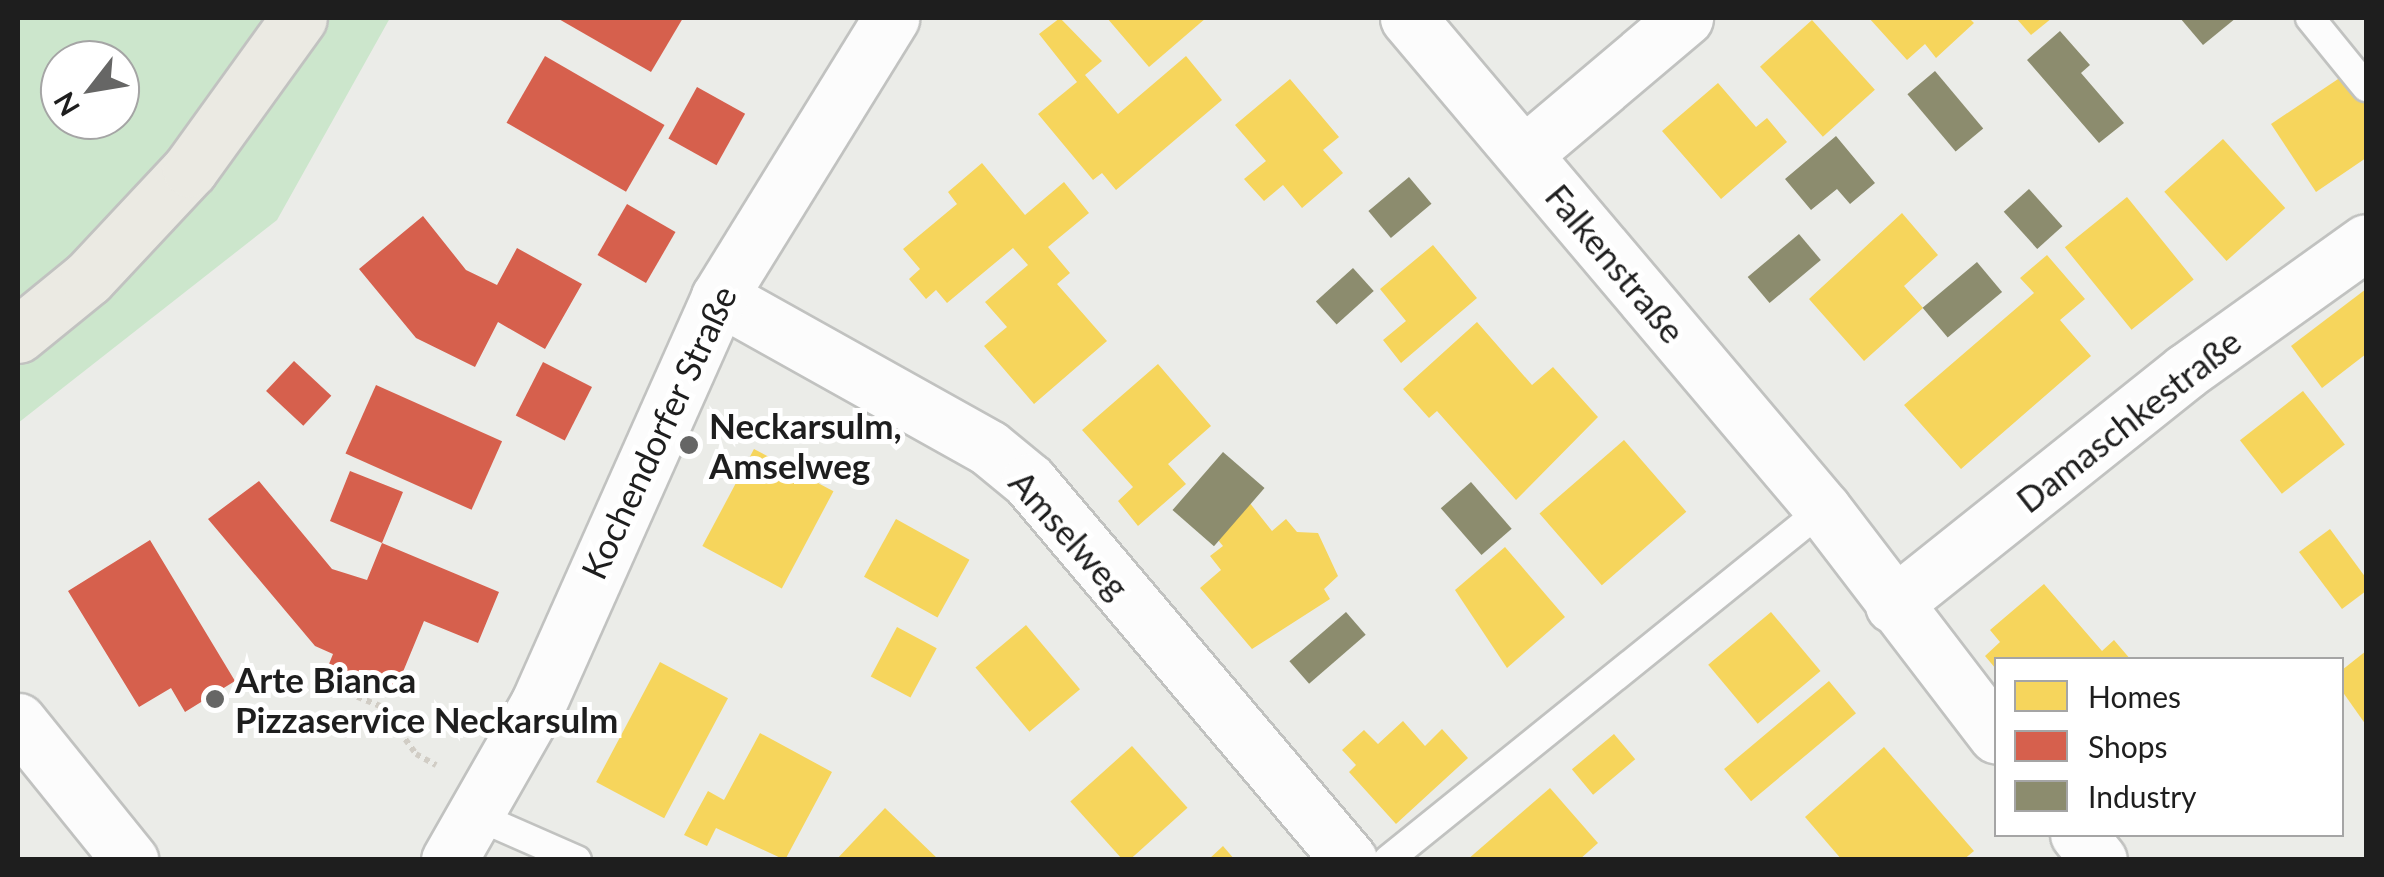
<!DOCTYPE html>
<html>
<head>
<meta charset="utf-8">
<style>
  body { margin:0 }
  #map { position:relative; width:2384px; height:877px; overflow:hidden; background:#ebece8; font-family:Lato,sans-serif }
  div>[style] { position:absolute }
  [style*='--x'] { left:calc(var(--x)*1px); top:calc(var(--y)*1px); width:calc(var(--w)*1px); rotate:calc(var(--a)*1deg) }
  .grass>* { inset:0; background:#cce6cc }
  .homes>* { inset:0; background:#f6d55c; transform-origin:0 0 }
  .shops>* { inset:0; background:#d6604d; transform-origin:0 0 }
  .industry>* { inset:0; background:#8c8c6e; transform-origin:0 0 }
  .path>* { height:6px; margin-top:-3px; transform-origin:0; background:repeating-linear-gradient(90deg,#d1cdc5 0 5px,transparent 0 10px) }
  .roads { filter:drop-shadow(2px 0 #c1c2c0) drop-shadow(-2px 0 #c1c2c0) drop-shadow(0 2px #c1c2c0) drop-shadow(0 -2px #c1c2c0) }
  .service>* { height:28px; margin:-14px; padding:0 14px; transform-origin:14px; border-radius:14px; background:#fcfcfc }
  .minor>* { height:55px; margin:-27.5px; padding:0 27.5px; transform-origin:27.5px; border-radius:27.5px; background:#fcfcfc }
  .trunk>* { height:55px; margin:-27.5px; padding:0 27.5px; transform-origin:27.5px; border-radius:27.5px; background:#ebeae3 }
  .dots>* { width:28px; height:28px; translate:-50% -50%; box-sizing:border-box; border:5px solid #fff; border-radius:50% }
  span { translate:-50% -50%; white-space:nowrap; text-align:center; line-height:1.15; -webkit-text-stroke:10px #fff; paint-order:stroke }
  .street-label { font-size:35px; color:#1e1e1e }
  .poi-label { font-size:35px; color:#1e1e1e; font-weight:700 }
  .left { translate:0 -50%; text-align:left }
  .frame { position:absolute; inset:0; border:20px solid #1e1e1e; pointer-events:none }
  .legend { position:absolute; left:1994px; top:657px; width:350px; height:180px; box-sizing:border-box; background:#fff; border:2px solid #a5a5a5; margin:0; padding:12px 18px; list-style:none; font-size:30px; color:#1e1e1e }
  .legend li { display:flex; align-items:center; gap:20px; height:50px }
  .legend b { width:50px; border:2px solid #a5a5a5 }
  .north { position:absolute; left:40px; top:40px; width:100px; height:100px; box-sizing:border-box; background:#fff; border:2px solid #a5a5a5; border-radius:50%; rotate:239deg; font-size:28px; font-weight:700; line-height:40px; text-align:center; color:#1e1e1e }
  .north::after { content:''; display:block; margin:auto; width:35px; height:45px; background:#666665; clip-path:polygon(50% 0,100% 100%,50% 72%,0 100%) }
</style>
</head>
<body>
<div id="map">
  <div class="grass">
    <div style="clip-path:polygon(evenodd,18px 18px,390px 18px,277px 220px,18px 423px,18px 18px,60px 60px,120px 60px,120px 120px,60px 120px,60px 60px)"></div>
  </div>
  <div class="homes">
    <div style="clip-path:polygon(1060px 18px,1102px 61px,1085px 75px,1118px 114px,1186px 56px,1222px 100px,1116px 190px,1102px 173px,1093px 180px,1038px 114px,1077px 82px,1039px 34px)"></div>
    <div style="clip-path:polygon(1107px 18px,1206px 18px,1149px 67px)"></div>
    <div style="clip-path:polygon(1869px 18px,1969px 18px,1974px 23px,1936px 58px,1925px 44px,1907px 60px)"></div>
    <div style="clip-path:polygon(2016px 18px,2052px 18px,2031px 35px)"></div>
    <div style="left:1812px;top:20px;width:94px;height:70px;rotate:48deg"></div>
    <div style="clip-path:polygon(2347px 73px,2366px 102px,2366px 158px,2316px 192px,2271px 124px)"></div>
    <div style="clip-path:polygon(1290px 79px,1339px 137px,1323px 150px,1343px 173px,1302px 208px,1283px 185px,1264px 201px,1244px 179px,1266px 161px,1235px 125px)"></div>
    <div style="clip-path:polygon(1718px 83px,1756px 127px,1767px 118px,1787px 142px,1721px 199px,1662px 131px)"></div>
    <div style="left:2223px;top:139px;width:93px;height:79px;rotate:48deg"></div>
    <div style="clip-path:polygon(982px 163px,1025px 215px,1064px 182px,1089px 213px,1048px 247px,1070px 273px,1057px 284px,1107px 341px,1034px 404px,984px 346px,1007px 327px,985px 302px,1028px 265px,1013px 248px,947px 303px,936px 290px,926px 299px,909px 279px,920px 269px,903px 249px,957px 204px,948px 192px)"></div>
    <div style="left:2127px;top:197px;width:106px;height:80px;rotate:51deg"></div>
    <div style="clip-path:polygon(1902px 213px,1938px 255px,1904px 286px,1923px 308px,1864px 361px,1809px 299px)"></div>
    <div style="clip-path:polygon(1433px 245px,1477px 298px,1401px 363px,1383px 340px,1406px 321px,1380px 289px)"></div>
    <div style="clip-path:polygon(2047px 255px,2085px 299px,2060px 320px,2091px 356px,1961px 469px,1904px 405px,2034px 293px,2020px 278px)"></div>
    <div style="clip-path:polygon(2366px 289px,2366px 354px,2322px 388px,2291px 346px)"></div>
    <div style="clip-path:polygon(1477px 322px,1532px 385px,1553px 367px,1598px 417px,1516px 500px,1437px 411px,1429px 418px,1403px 389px)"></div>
    <div style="clip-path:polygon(1158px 364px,1211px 426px,1168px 464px,1186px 484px,1138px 526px,1118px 501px,1133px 487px,1082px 430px)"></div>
    <div style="left:2303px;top:391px;width:68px;height:80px;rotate:52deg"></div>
    <div style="left:1624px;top:440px;width:95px;height:112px;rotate:49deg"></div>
    <div style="left:754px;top:449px;width:90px;height:110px;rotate:28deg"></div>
    <div style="clip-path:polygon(1249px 502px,1272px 531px,1286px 519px,1297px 532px,1318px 533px,1338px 576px,1324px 589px,1330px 599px,1252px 649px,1200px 588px,1221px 570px,1210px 556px,1223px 546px,1213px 534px)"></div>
    <div style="left:896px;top:519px;width:84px;height:66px;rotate:29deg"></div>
    <div style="clip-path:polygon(2330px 529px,2366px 578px,2366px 591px,2342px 609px,2299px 552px)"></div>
    <div style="clip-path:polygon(1505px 547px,1565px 617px,1507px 668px,1455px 590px)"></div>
    <div style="clip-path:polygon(2044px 584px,2102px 651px,2114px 640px,2131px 660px,1996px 660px,1996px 669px,1985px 656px,2000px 642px,1990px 630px)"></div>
    <div style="left:1771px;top:612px;width:77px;height:82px;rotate:50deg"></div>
    <div style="left:1026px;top:625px;width:84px;height:66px;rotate:50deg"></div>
    <div style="left:897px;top:627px;width:45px;height:56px;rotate:28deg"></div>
    <div style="clip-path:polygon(2366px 651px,2366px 725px,2342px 691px,2342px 670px)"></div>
    <div style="left:660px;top:662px;width:77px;height:136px;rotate:28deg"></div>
    <div style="left:1829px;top:681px;width:42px;height:137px;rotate:50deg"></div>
    <div style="clip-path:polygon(1403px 721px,1425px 746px,1442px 729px,1468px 758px,1396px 824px,1349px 772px,1356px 765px,1342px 750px,1364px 730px,1378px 744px)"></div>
    <div style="clip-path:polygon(760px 733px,832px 772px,785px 860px,716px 828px,707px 846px,684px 835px,708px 791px,724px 800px)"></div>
    <div style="left:1614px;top:734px;width:33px;height:55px;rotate:50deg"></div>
    <div style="left:1132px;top:746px;width:83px;height:83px;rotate:48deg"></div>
    <div style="clip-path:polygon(1884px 747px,1974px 851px,1963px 860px,1842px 860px,1805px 817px)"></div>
    <div style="clip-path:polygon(1550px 788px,1598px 843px,1579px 860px,1467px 860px)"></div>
    <div style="clip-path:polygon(885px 808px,939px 860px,836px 860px)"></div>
    <div style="clip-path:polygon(1223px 846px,1235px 860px,1208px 860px)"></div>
  </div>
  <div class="shops">
    <div style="clip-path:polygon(557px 18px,683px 18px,651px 72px)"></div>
    <div style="left:545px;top:56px;width:138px;height:77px;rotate:30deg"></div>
    <div style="left:697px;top:87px;width:55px;height:59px;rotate:29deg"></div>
    <div style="left:627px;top:204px;width:56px;height:59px;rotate:30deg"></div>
    <div style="clip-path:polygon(423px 216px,466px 270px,497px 285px,517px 248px,582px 284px,545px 349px,498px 322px,475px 367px,416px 338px,359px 269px)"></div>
    <div style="left:294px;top:361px;width:51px;height:41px;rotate:43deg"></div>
    <div style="left:543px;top:362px;width:55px;height:60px;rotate:27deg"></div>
    <div style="left:376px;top:385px;width:138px;height:75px;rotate:24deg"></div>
    <div style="clip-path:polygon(350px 471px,403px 492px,382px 543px,499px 592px,478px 643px,424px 621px,393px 696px,327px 669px,333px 654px,315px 646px,208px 519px,259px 481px,332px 569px,367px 580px,382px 543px,330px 521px)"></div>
    <div style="clip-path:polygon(150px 540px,235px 681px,185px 712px,171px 688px,139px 707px,68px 591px)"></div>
  </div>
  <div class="industry">
    <div style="clip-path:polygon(2180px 18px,2236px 18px,2203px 45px)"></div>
    <div style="clip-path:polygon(2060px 31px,2090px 65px,2081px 73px,2124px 123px,2099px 143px,2027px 60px)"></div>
    <div style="left:1935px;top:71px;width:75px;height:36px;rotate:50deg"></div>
    <div style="clip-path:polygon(1836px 136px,1875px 183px,1850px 204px,1837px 189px,1811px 210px,1785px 179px)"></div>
    <div style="left:1409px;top:177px;width:35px;height:53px;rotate:50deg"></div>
    <div style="left:2029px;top:189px;width:50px;height:34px;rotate:48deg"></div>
    <div style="left:1799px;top:234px;width:34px;height:67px;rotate:50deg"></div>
    <div style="left:1977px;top:262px;width:39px;height:71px;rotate:50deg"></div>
    <div style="left:1353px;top:268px;width:31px;height:50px;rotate:48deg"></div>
    <div style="left:1223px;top:452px;width:55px;height:77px;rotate:41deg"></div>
    <div style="left:1471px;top:482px;width:62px;height:40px;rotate:49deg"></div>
    <div style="left:1346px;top:612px;width:30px;height:75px;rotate:49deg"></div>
  </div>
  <div class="path">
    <div style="--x:348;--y:693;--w:37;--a:22"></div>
    <div style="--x:382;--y:707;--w:58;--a:54.1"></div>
    <div style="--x:416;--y:754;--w:23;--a:29"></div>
  </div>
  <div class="roads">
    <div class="service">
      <div style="--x:2310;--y:18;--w:89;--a:50.9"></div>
      <div style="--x:479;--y:817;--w:107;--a:23.7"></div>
      <div style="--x:1388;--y:860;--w:559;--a:-38.9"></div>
    </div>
    <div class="minor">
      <div style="--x:1408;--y:18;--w:643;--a:49.8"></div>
      <div style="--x:1823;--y:509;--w:285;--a:52.6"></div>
      <div style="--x:1524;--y:154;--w:211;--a:-40.2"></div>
      <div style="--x:719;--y:297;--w:309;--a:29.2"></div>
      <div style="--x:989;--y:448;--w:52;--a:39.5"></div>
      <div style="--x:1029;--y:481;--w:496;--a:49.8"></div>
      <div style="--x:1893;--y:605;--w:375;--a:-38.6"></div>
      <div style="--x:2186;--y:371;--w:221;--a:-35.6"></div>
      <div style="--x:18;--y:721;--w:179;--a:51.1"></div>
      <div style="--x:2078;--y:834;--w:33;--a:51"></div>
      <div style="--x:449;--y:860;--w:180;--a:-60.3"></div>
      <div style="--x:538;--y:704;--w:445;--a:-66"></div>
      <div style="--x:719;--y:297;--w:328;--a:-58.3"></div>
    </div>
    <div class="trunk">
      <div style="--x:18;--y:335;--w:90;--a:-39.2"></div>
      <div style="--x:88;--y:278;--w:149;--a:-46.9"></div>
      <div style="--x:190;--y:169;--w:186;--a:-54.2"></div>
    </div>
  </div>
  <div class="dots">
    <div style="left:689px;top:445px;background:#666665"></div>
    <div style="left:215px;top:699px;background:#666665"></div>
  </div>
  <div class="street-label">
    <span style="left:1616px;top:263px;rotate:50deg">Falkenstraße</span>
    <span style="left:2128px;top:420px;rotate:-38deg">Damaschkestraße</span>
    <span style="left:658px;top:432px;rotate:-65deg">Kochendorfer Straße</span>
    <span style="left:1070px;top:534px;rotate:48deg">Amselweg</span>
  </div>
  <div class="poi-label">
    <span class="left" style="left:709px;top:445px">Neckarsulm,<br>Amselweg</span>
    <span class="left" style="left:235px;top:699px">Arte Bianca<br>Pizzaservice Neckarsulm</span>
  </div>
  <div class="frame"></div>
  <ul class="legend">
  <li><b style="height:28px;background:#f6d55c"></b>Homes</li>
  <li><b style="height:28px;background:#d6604d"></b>Shops</li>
  <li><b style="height:28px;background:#8c8c6e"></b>Industry</li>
  </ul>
  <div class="north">N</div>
</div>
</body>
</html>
